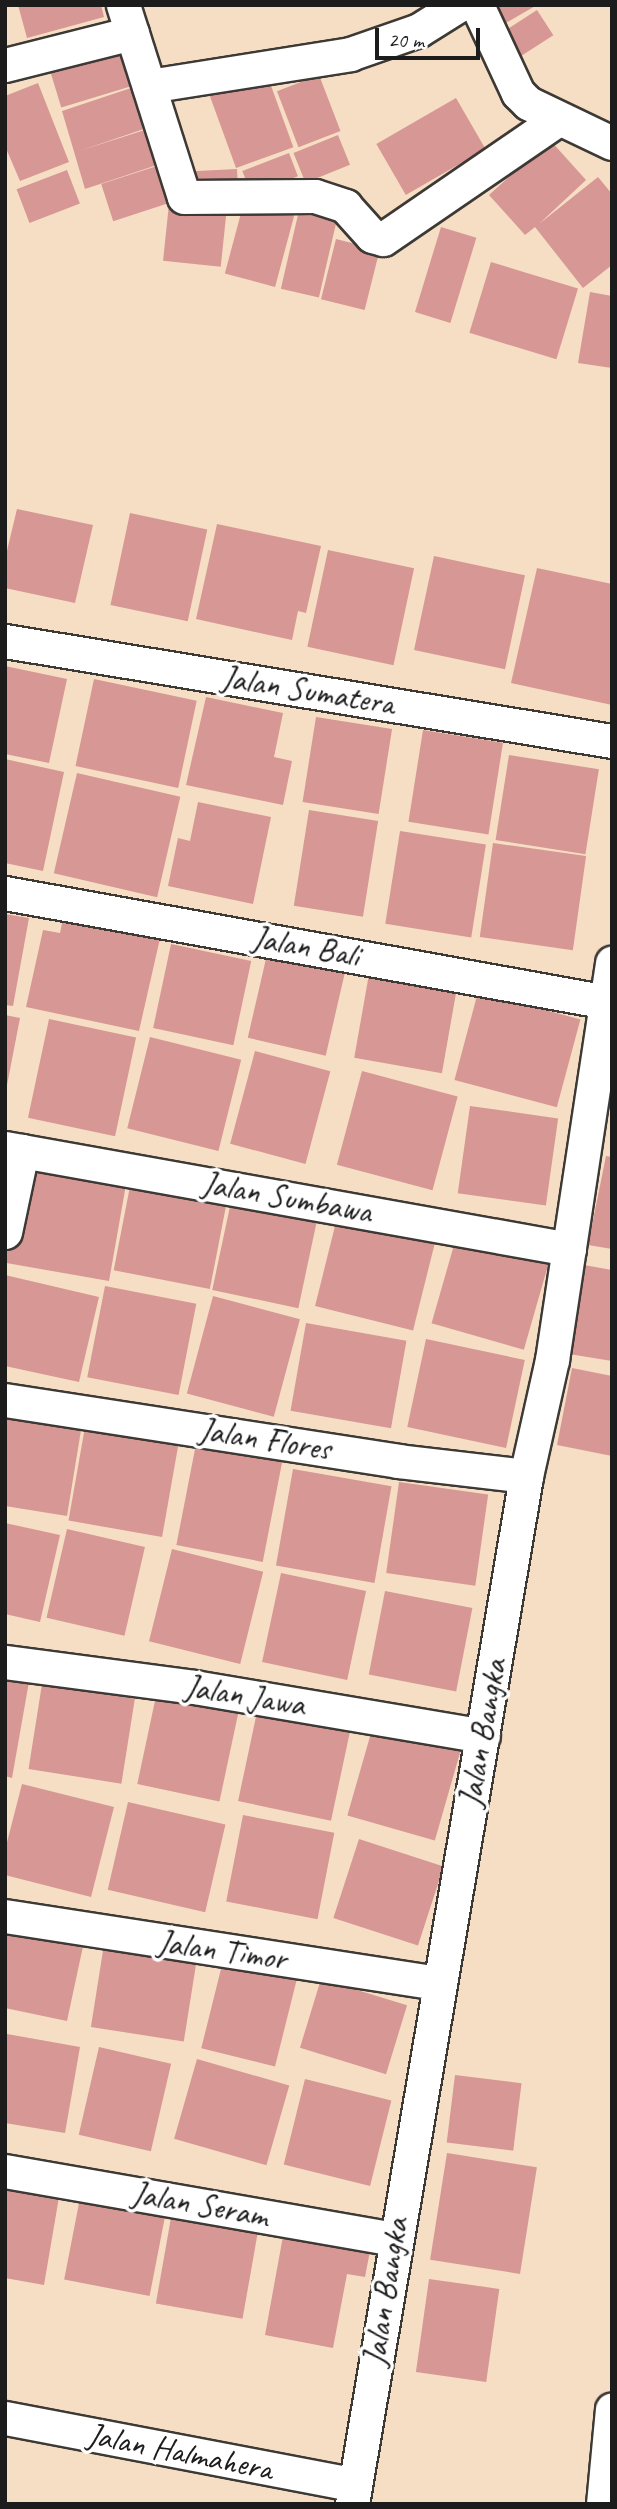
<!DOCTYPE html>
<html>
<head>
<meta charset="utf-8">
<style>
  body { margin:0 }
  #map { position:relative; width:617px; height:2509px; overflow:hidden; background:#f6dec5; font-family:Caveat,sans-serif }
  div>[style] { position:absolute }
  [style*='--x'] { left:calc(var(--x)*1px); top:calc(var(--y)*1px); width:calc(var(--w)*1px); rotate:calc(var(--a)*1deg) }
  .building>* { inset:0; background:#d79794; transform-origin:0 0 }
  .roads { filter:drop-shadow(2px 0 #3d3935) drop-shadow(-2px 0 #3d3935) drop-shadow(0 2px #3d3935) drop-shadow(0 -2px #3d3935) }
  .street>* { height:33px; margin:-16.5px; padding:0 16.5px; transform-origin:16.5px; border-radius:16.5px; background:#fff }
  span { translate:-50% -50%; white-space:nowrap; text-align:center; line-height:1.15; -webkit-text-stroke:7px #fff; paint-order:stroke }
  .street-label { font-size:33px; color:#1c1c1c }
  .frame { position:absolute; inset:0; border:7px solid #1c1c1c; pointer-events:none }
  .scale { position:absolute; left:375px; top:28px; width:105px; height:32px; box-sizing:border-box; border:4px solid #1c1c1c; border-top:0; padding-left:9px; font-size:21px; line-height:24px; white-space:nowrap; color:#1c1c1c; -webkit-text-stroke:5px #fff; paint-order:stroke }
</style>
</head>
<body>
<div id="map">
  <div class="building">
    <div style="clip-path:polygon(18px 5px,101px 5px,104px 17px,27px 38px)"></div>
    <div style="clip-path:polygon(493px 5px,537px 5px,504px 24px)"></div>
    <div style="left:537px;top:10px;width:30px;height:38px;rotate:57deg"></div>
    <div style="left:126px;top:49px;width:37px;height:79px;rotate:73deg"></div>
    <div style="left:266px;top:72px;width:80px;height:61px;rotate:70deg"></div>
    <div style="left:319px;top:75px;width:60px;height:45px;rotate:69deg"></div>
    <div style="clip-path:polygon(38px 83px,69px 162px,20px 181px,5px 146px,5px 96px)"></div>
    <div style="clip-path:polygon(137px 86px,150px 127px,79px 151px,151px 128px,163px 163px,85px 189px,62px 111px)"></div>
    <div style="left:456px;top:98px;width:59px;height:92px;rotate:60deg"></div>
    <div style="left:338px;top:135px;width:32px;height:48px;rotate:68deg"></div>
    <div style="clip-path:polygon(550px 140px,586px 180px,539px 224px,598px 177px,612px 194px,612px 265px,583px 288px,535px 227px,525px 235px,489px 195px)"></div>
    <div style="left:289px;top:153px;width:25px;height:50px;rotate:69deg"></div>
    <div style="left:163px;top:164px;width:39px;height:65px;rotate:72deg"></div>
    <div style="left:237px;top:169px;width:19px;height:45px;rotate:87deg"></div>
    <div style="left:67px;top:170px;width:36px;height:54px;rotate:69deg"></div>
    <div style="left:244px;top:202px;width:52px;height:74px;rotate:15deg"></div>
    <div style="left:169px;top:204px;width:58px;height:57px;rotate:6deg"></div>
    <div style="left:300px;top:206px;width:39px;height:85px;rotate:13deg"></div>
    <div style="left:441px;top:227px;width:37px;height:89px;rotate:17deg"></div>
    <div style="left:336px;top:239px;width:45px;height:62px;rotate:14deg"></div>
    <div style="left:491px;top:262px;width:91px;height:74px;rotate:17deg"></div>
    <div style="clip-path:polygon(590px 292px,612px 296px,612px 368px,578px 363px)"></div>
    <div style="clip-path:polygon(17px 509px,93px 525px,75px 603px,5px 588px,5px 559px)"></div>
    <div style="left:130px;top:513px;width:79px;height:94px;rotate:12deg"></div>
    <div style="clip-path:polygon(217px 524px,321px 546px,306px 613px,298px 611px,292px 640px,196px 619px)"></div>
    <div style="left:328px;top:550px;width:88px;height:99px;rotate:12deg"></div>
    <div style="left:434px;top:556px;width:93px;height:96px;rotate:12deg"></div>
    <div style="clip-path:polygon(537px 568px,612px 584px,612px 705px,511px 683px)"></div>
    <div style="clip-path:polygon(5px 666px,67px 679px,49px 763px,5px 754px)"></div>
    <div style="left:94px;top:679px;width:105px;height:89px;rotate:12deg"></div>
    <div style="clip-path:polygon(206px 697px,283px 713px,274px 757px,292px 761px,283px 805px,186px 785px)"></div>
    <div style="left:316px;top:717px;width:77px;height:86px;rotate:9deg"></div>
    <div style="left:423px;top:730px;width:81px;height:93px;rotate:9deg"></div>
    <div style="left:509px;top:755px;width:91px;height:86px;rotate:9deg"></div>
    <div style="clip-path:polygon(5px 759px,64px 772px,43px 871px,5px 863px)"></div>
    <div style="left:77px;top:773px;width:106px;height:103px;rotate:13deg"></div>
    <div style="clip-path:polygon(198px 802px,271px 817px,253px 904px,168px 886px,178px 838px,190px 841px)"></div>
    <div style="left:309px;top:810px;width:70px;height:97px;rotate:9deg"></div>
    <div style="left:400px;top:831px;width:87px;height:94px;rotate:9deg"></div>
    <div style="left:493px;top:843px;width:94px;height:95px;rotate:8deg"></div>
    <div style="clip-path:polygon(5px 914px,29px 918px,13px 1006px,5px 1005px)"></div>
    <div style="clip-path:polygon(64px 914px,161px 934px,139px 1031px,26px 1007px,43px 930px,60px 933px)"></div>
    <div style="left:171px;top:944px;width:82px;height:86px;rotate:12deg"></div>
    <div style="left:268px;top:950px;width:80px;height:90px;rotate:13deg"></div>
    <div style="left:369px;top:974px;width:89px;height:85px;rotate:10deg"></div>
    <div style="left:478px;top:992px;width:106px;height:91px;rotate:15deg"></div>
    <div style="clip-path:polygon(5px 1015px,20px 1018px,7px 1085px,5px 1085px)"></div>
    <div style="left:49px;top:1019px;width:89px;height:101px;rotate:12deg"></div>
    <div style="left:150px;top:1037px;width:94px;height:94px;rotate:14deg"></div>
    <div style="left:255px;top:1051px;width:78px;height:96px;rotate:15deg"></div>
    <div style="left:362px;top:1071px;width:99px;height:97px;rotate:15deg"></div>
    <div style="left:470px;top:1106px;width:89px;height:88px;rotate:8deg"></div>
    <div style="clip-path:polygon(606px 1156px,612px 1157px,612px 1249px,588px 1245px)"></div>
    <div style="left:21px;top:1164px;width:107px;height:100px;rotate:10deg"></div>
    <div style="left:132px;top:1176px;width:98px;height:96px;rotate:11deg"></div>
    <div style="left:232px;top:1197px;width:88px;height:95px;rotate:12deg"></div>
    <div style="left:339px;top:1210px;width:101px;height:99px;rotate:14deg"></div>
    <div style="left:458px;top:1231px;width:96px;height:96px;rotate:16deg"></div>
    <div style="clip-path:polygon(584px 1265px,612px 1270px,612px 1361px,569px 1354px)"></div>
    <div style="clip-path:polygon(5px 1275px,99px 1297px,79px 1382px,5px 1366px)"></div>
    <div style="left:105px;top:1286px;width:93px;height:93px;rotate:11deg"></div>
    <div style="left:213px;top:1296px;width:90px;height:101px;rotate:15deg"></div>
    <div style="left:306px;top:1323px;width:102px;height:89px;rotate:10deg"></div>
    <div style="left:426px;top:1339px;width:101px;height:90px;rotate:12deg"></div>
    <div style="clip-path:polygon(572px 1368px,612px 1376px,612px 1456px,557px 1445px)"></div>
    <div style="clip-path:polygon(5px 1412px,82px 1424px,67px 1516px,5px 1506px)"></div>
    <div style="left:85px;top:1427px;width:95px;height:95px;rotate:10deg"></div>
    <div style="left:196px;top:1444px;width:88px;height:103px;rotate:11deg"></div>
    <div style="left:293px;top:1469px;width:100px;height:98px;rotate:10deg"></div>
    <div style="left:399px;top:1482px;width:90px;height:92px;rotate:8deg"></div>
    <div style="clip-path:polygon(5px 1523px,60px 1535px,40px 1622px,5px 1614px)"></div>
    <div style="left:67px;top:1529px;width:80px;height:91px;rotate:13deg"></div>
    <div style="left:172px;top:1549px;width:94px;height:95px;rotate:14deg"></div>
    <div style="left:281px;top:1573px;width:87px;height:91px;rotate:12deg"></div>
    <div style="left:385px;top:1591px;width:89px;height:85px;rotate:11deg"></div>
    <div style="clip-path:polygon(5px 1672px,30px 1676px,12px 1778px,5px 1776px)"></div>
    <div style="left:42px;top:1684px;width:94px;height:86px;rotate:9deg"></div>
    <div style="left:156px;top:1696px;width:84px;height:90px;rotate:12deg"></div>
    <div style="left:257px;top:1712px;width:95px;height:91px;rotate:12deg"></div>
    <div style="left:373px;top:1726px;width:91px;height:93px;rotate:16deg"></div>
    <div style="clip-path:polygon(22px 1784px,114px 1807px,91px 1897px,5px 1875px,5px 1850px)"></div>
    <div style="left:128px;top:1802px;width:100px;height:90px;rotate:13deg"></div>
    <div style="left:243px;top:1815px;width:93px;height:88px;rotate:11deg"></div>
    <div style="left:359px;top:1839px;width:89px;height:83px;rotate:18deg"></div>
    <div style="clip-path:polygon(5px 1929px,85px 1937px,67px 2021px,5px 2008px)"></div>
    <div style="left:105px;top:1938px;width:94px;height:90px;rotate:9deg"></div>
    <div style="left:224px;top:1957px;width:76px;height:94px;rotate:14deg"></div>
    <div style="left:321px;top:1979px;width:90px;height:72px;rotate:17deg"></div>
    <div style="clip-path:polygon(7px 2034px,80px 2047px,65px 2133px,5px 2123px)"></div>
    <div style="left:99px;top:2047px;width:74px;height:90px;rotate:13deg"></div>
    <div style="left:197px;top:2059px;width:96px;height:83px;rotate:16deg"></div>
    <div style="left:455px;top:2075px;width:67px;height:68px;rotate:7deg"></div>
    <div style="left:305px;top:2079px;width:89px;height:88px;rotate:14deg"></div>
    <div style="left:447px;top:2153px;width:91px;height:108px;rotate:9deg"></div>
    <div style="clip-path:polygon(5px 2188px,59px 2197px,44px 2285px,5px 2278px)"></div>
    <div style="left:80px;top:2198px;width:87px;height:83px;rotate:11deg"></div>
    <div style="left:172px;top:2212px;width:88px;height:93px;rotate:10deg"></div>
    <div style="clip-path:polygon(283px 2236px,370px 2251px,365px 2277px,347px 2274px,333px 2348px,265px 2335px)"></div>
    <div style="left:429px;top:2279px;width:71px;height:94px;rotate:8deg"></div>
  </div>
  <div class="roads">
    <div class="street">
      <div style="--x:123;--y:5;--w:201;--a:72.4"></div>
      <div style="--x:184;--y:197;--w:131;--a:-0.4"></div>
      <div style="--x:315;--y:196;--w:32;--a:18"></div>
      <div style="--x:345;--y:206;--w:40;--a:48"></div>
      <div style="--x:372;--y:236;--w:11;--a:15"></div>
      <div style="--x:383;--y:239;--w:212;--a:-34.4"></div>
      <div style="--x:477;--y:5;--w:97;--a:65"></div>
      <div style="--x:518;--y:93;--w:14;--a:45"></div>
      <div style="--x:528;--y:103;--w:93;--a:25.5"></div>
      <div style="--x:5;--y:65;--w:131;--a:-14.1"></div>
      <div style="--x:149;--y:86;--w:204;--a:-9"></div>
      <div style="--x:350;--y:54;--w:73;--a:-19.2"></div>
      <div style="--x:419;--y:30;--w:47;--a:-32"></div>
      <div style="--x:5;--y:641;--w:615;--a:9.36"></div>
      <div style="--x:5;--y:893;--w:612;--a:10.26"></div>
      <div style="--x:5;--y:1148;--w:573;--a:10.15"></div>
      <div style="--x:5;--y:1232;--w:83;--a:-78.1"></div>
      <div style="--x:5;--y:1400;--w:398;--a:8.8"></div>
      <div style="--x:398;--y:1461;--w:129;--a:6.7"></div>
      <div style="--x:5;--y:1662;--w:191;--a:7.5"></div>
      <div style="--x:194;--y:1687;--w:293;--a:9.6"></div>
      <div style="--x:5;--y:1916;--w:440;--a:8.8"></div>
      <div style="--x:5;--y:2171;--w:396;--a:9.9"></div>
      <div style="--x:5;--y:2418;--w:356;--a:10.8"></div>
      <div style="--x:352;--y:2504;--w:1043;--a:-80.39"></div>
      <div style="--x:526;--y:1476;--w:119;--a:-77.4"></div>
      <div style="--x:552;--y:1360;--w:402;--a:-81.4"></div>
      <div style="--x:603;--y:2504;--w:95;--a:-84.6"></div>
    </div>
  </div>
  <div class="street-label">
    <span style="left:308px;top:691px;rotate:9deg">Jalan Sumatera</span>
    <span style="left:306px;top:947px;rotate:10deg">Jalan Bali</span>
    <span style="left:287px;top:1198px;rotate:10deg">Jalan Sumbawa</span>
    <span style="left:265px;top:1440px;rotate:9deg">Jalan Flores</span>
    <span style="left:245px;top:1696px;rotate:9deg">Jalan Jawa</span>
    <span style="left:483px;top:1733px;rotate:-80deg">Jalan Bangka</span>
    <span style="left:222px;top:1951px;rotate:8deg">Jalan Timor</span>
    <span style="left:200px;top:2205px;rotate:10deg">Jalan Seram</span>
    <span style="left:386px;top:2292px;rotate:-81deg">Jalan Bangka</span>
    <span style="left:180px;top:2452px;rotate:11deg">Jalan Halmahera</span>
  </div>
  <div class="frame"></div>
  <div class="scale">20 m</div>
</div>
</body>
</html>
